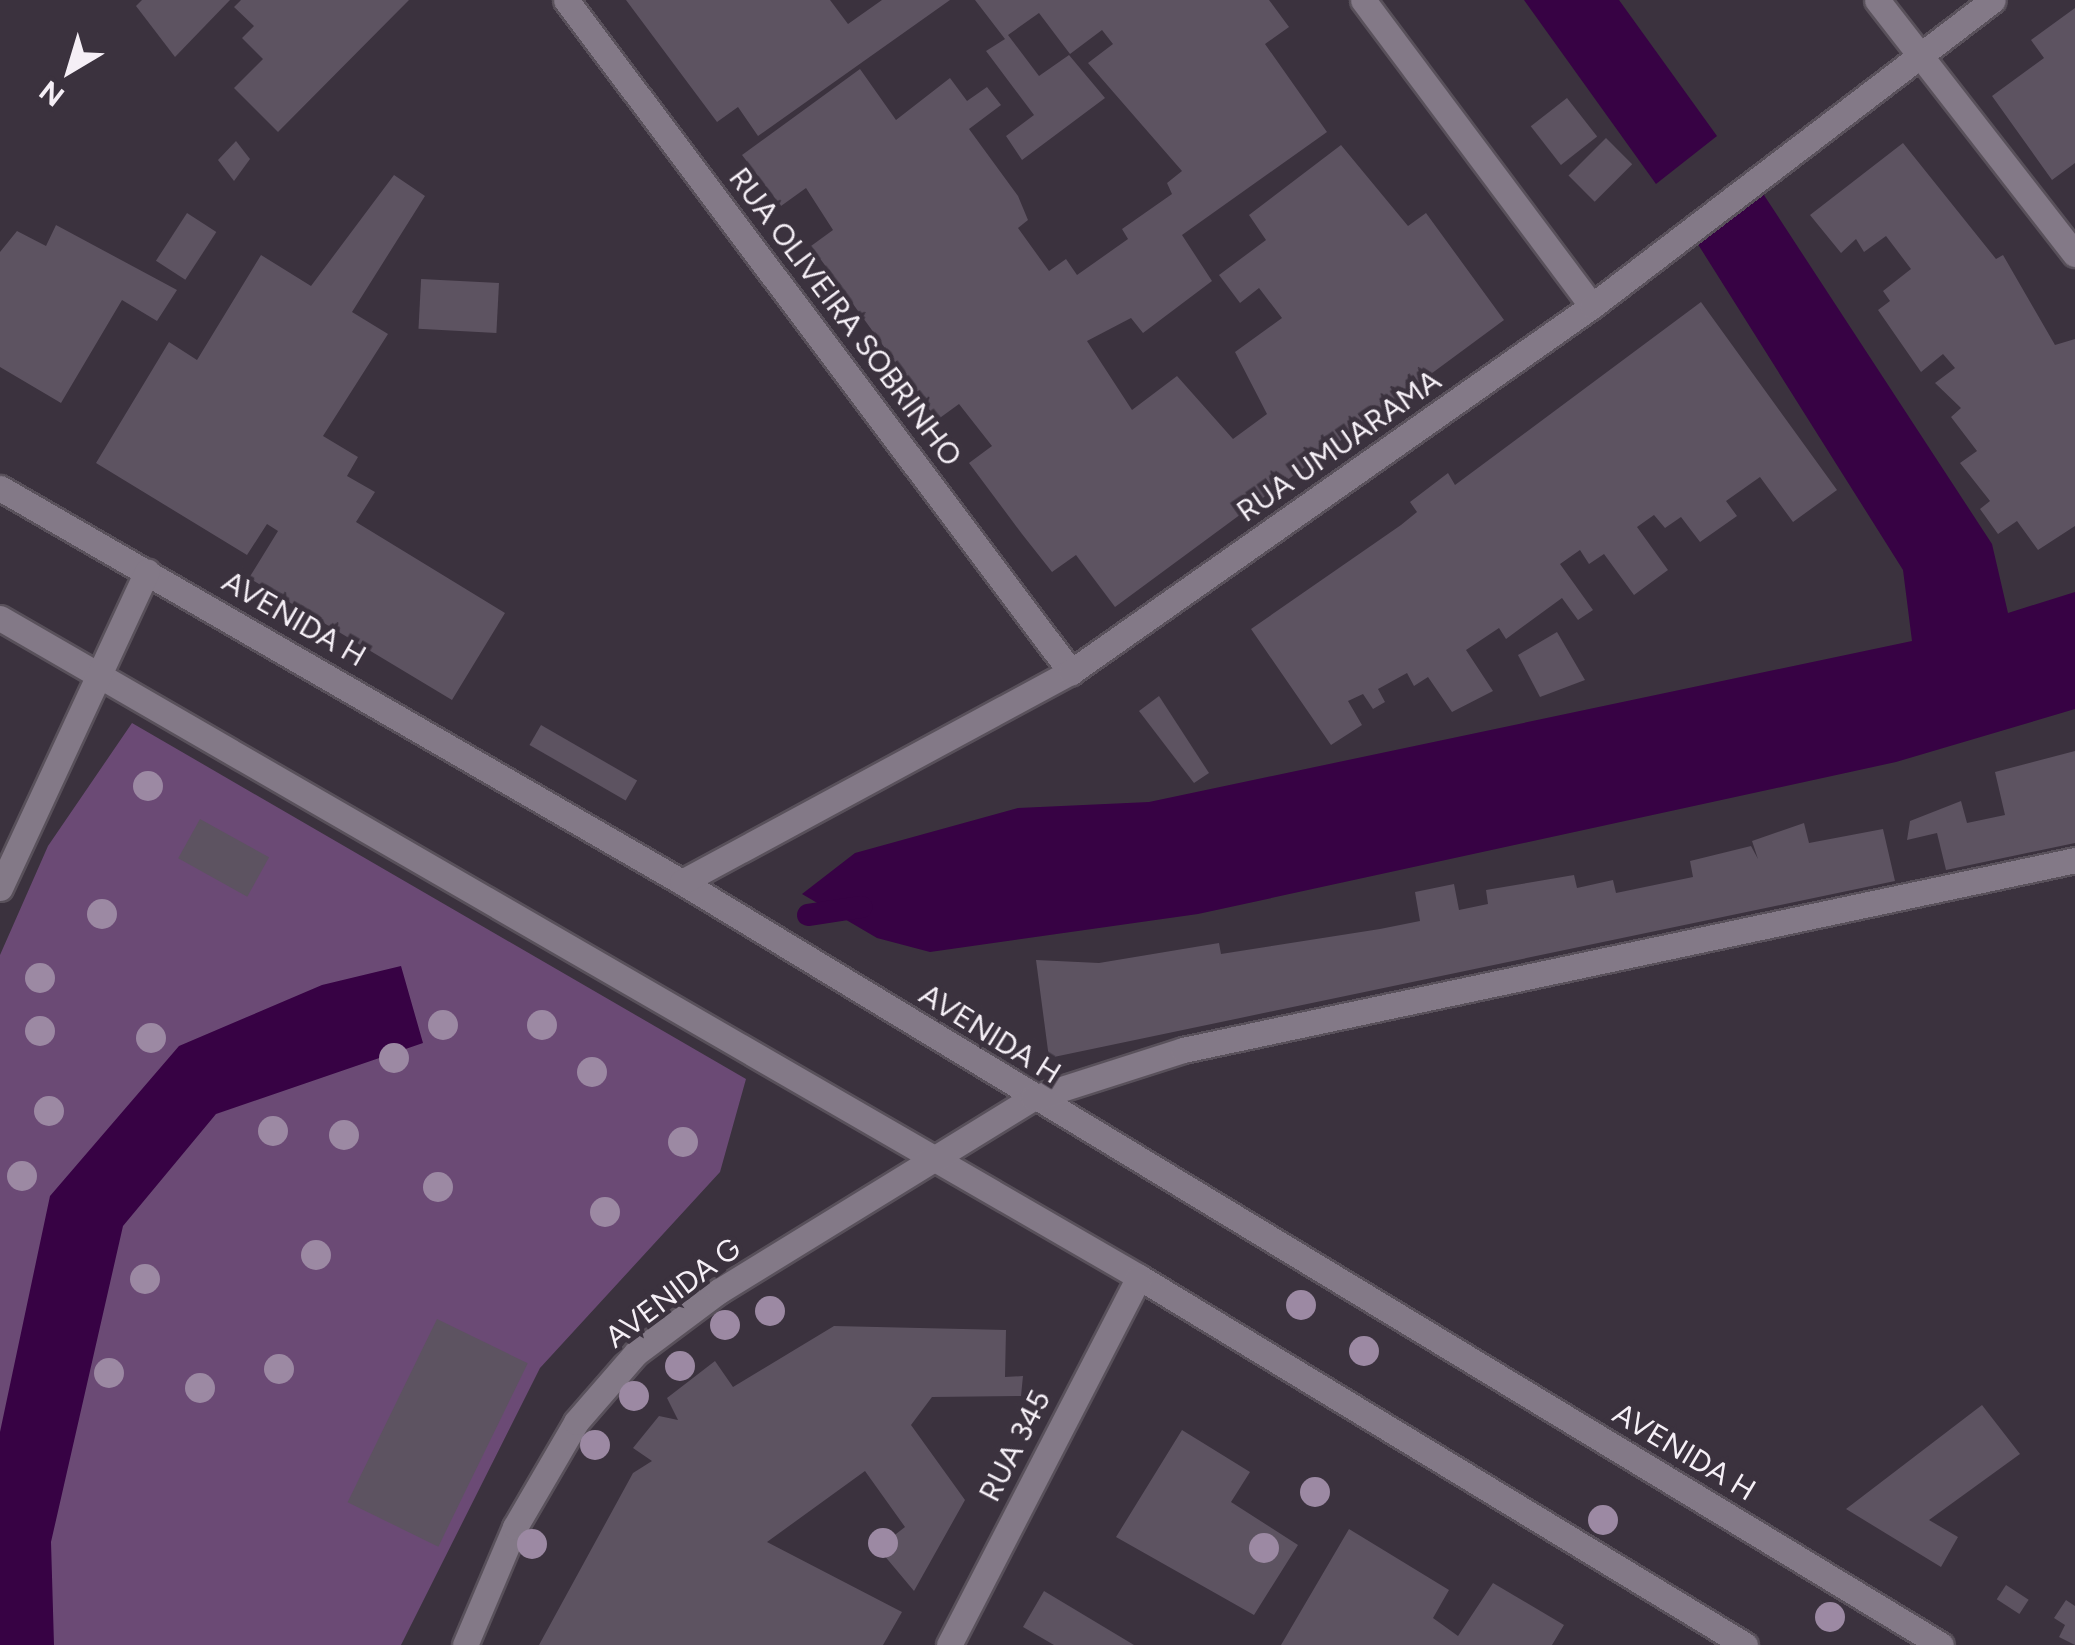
<!DOCTYPE html>
<html>
<head>
<meta charset="utf-8">
<style>
  body { margin:0 }
  #map { position:relative; width:2075px; height:1645px; overflow:hidden; background:#3b323e; font-family:Figtree,sans-serif }
  div>[style] { position:absolute }
  [style*='--x'] { left:calc(var(--x)*1px); top:calc(var(--y)*1px); width:calc(var(--w)*1px); rotate:calc(var(--a)*1deg) }
  .green>* { inset:0; background:#6b4a75 }
  .water>* { inset:0; background:#370244 }
  .stream>* { height:22px; margin:-11px; padding:0 11px; transform-origin:11px; border-radius:11px; background:#370244 }
  .building>* { inset:0; background:#5d5361; transform-origin:0 0 }
  .roads { filter:drop-shadow(2px 0 #59515b) drop-shadow(-2px 0 #59515b) drop-shadow(0 2px #59515b) drop-shadow(0 -2px #59515b) }
  .minor>* { height:25px; margin:-12.5px; padding:0 12.5px; transform-origin:12.5px; border-radius:12.5px; background:#837987 }
  .trees>* { width:30px; height:30px; margin:-15px; border-radius:50%; background:#9c89a3 }
  span { translate:-50% -50%; white-space:nowrap; text-align:center; line-height:1.15; -webkit-text-stroke:9px #3b323e; paint-order:stroke }
  .street-label { font-size:30px; color:#f5eff6 }
  .north { position:absolute; left:20px; top:20px; width:100px; height:100px; -webkit-text-stroke:8px #3b323e; paint-order:stroke; rotate:218deg; font-size:28px; font-weight:700; line-height:40px; text-align:center; color:#f5eff6 }
  .north::after { content:''; display:block; margin:auto; width:35px; height:45px; background:#f5eff6; clip-path:polygon(50% 0,100% 100%,50% 72%,0 100%) }
</style>
</head>
<body>
<div id="map">
  <div class="green">
    <div style="clip-path:polygon(132px 723px,746px 1079px,720px 1172px,540px 1368px,401px 1645px,0 1645px,0 955px,48px 846px)"></div>
  </div>
  <div class="water">
    <div style="clip-path:polygon(1524px 0,1619px 0,1717px 136px,1656px 184px)"></div>
    <div style="clip-path:polygon(1760px 189px,1992px 544px,2008px 613px,2075px 592px,2075px 709px,1896px 762px,1198px 914px,930px 952px,877px 938px,802px 894px,855px 853px,1018px 808px,1149px 802px,1912px 641px,1903px 570px,1694px 238px)"></div>
    <div style="clip-path:polygon(401px 966px,423px 1043px,216px 1114px,123px 1226px,51px 1542px,54px 1645px,0 1645px,0 1432px,50px 1196px,179px 1046px,322px 985px)"></div>
  </div>
  <div class="stream">
    <div style="--x:808;--y:915;--w:54;--a:-8.6"></div>
  </div>
  <div class="building">
    <div style="clip-path:polygon(142px 0,230px 0,175px 57px,136px 6px)"></div>
    <div style="clip-path:polygon(241px 0,409px 0,278px 132px,234px 88px,263px 59px,242px 38px,254px 26px,234px 7px)"></div>
    <div style="clip-path:polygon(626px 0,830px 0,848px 24px,882px 0,950px 0,758px 136px,738px 107px,717px 122px)"></div>
    <div style="clip-path:polygon(975px 0,1269px 0,1289px 27px,1265px 44px,1327px 132px,1182px 235px,1212px 281px,1143px 333px,1131px 318px,1087px 341px,1132px 410px,1177px 376px,1233px 439px,1267px 414px,1235px 352px,1282px 318px,1259px 288px,1240px 303px,1219px 275px,1266px 240px,1249px 215px,1341px 145px,1408px 226px,1426px 213px,1504px 320px,1115px 607px,1076px 555px,1052px 572px,1022px 534px,969px 463px,992px 446px,959px 404px,937px 420px,811px 246px,833px 230px,806px 188px,781px 206px,742px 155px,860px 69px,896px 120px,950px 78px,967px 101px,987px 87px,1001px 105px,969px 129px,1018px 196px,1028px 220px,1018px 228px,1049px 271px,1066px 259px,1077px 275px,1128px 239px,1122px 229px,1172px 194px,1167px 183px,1182px 171px,1088px 63px,1113px 44px,1102px 30px,1070px 54px,1039px 13px,1008px 35px,1039px 76px,1069px 55px,1105px 98px,1022px 160px,1006px 136px,1034px 115px,986px 51px,1005px 39px)"></div>
    <div style="clip-path:polygon(2075px 8px,2075px 163px,2052px 180px,1992px 96px,2044px 58px,2031px 40px)"></div>
    <div style="left:1567px;top:98px;width:49px;height:46px;rotate:52deg"></div>
    <div style="left:1606px;top:138px;width:37px;height:53px;rotate:45deg"></div>
    <div style="clip-path:polygon(236px 141px,250px 159px,234px 181px,218px 160px)"></div>
    <div style="clip-path:polygon(1903px 143px,1996px 259px,2003px 255px,2055px 345px,2075px 339px,2075px 526px,2038px 550px,2017px 521px,1998px 534px,1980px 509px,1990px 501px,1960px 463px,1977px 451px,1951px 417px,1961px 408px,1935px 383px,1955px 368px,1943px 354px,1921px 372px,1878px 310px,1890px 301px,1883px 291px,1911px 269px,1886px 236px,1864px 252px,1856px 239px,1841px 253px,1810px 215px)"></div>
    <div style="clip-path:polygon(394px 175px,425px 196px,352px 312px,388px 334px,323px 436px,358px 457px,347px 476px,375px 492px,356px 522px,505px 613px,452px 700px,249px 578px,278px 531px,267px 524px,247px 555px,96px 463px,169px 342px,197px 360px,261px 255px,311px 286px)"></div>
    <div style="left:187px;top:213px;width:35px;height:57px;rotate:33deg"></div>
    <div style="clip-path:polygon(56px 225px,177px 290px,157px 321px,122px 300px,61px 403px,0 367px,0 252px,17px 231px,46px 246px)"></div>
    <div style="left:499px;top:283px;width:50px;height:78px;rotate:93deg"></div>
    <div style="clip-path:polygon(1701px 302px,1837px 490px,1793px 522px,1760px 477px,1726px 501px,1737px 516px,1700px 542px,1681px 517px,1665px 528px,1654px 515px,1637px 527px,1668px 570px,1634px 595px,1604px 554px,1589px 564px,1580px 550px,1560px 564px,1593px 610px,1578px 620px,1562px 598px,1506px 639px,1499px 628px,1466px 650px,1493px 691px,1452px 712px,1428px 677px,1414px 686px,1407px 673px,1378px 689px,1385px 702px,1373px 709px,1363px 694px,1348px 701px,1362px 725px,1331px 745px,1251px 629px,1401px 525px,1417px 512px,1410px 502px,1448px 473px,1455px 485px)"></div>
    <div style="clip-path:polygon(1557px 632px,1585px 680px,1540px 697px,1518px 655px)"></div>
    <div style="clip-path:polygon(1159px 696px,1209px 773px,1194px 783px,1139px 711px)"></div>
    <div style="left:541px;top:725px;width:111px;height:23px;rotate:30deg"></div>
    <div style="clip-path:polygon(2075px 751px,2075px 843px,1946px 870px,1937px 833px,1907px 840px,1910px 821px,1961px 801px,1967px 823px,2005px 815px,1995px 772px)"></div>
    <div style="left:200px;top:819px;width:79px;height:45px;rotate:29deg"></div>
    <div style="clip-path:polygon(1804px 823px,1809px 843px,1883px 829px,1895px 881px,1049px 1058px,1036px 960px,1099px 963px,1219px 943px,1221px 954px,1380px 929px,1420px 921px,1415px 892px,1454px 884px,1459px 910px,1488px 904px,1486px 890px,1574px 875px,1577px 888px,1613px 880px,1616px 893px,1693px 877px,1690px 861px,1751px 846px,1758px 859px,1752px 841px)"></div>
    <div style="left:437px;top:1319px;width:101px;height:204px;rotate:26deg"></div>
    <div style="clip-path:polygon(834px 1326px,1006px 1330px,1005px 1377px,1023px 1376px,1021px 1396px,932px 1397px,911px 1425px,965px 1500px,914px 1591px,878px 1548px,905px 1527px,865px 1471px,767px 1542px,902px 1612px,883px 1645px,539px 1645px,633px 1473px,652px 1461px,633px 1448px,659px 1416px,678px 1420px,667px 1398px,715px 1361px,733px 1387px)"></div>
    <div style="clip-path:polygon(1982px 1405px,2020px 1454px,1929px 1520px,1958px 1537px,1941px 1567px,1846px 1509px)"></div>
    <div style="clip-path:polygon(1182px 1430px,1250px 1472px,1231px 1502px,1298px 1545px,1254px 1615px,1116px 1537px)"></div>
    <div style="clip-path:polygon(1349px 1529px,1449px 1590px,1433px 1618px,1458px 1636px,1493px 1583px,1564px 1625px,1552px 1645px,1281px 1645px)"></div>
    <div style="left:2006px;top:1585px;width:27px;height:17px;rotate:33deg"></div>
    <div style="clip-path:polygon(1044px 1591px,1134px 1645px,1054px 1645px,1023px 1627px)"></div>
    <div style="clip-path:polygon(2066px 1600px,2075px 1606px,2075px 1645px,2059px 1637px,2065px 1625px,2054px 1618px)"></div>
  </div>
  <div class="roads">
    <div class="minor">
      <div style="--x:566;--y:0;--w:841;--a:53.08"></div>
      <div style="--x:1363;--y:0;--w:382;--a:53.2"></div>
      <div style="--x:1877;--y:0;--w:322;--a:52.1"></div>
      <div style="--x:0;--y:488;--w:788;--a:30.02"></div>
      <div style="--x:682;--y:882;--w:1472;--a:31.22"></div>
      <div style="--x:0;--y:618;--w:1316;--a:30.05"></div>
      <div style="--x:1139;--y:1277;--w:709;--a:31.27"></div>
      <div style="--x:682;--y:882;--w:442;--a:-28.4"></div>
      <div style="--x:1071;--y:672;--w:637;--a:-35.09"></div>
      <div style="--x:1592;--y:306;--w:504;--a:-37.35"></div>
      <div style="--x:0;--y:888;--w:349;--a:-65.1"></div>
      <div style="--x:465;--y:1645;--w:128;--a:-67"></div>
      <div style="--x:515;--y:1527;--w:121;--a:-59.8"></div>
      <div style="--x:576;--y:1422;--w:91;--a:-49"></div>
      <div style="--x:636;--y:1353;--w:104;--a:-36.8"></div>
      <div style="--x:719;--y:1291;--w:369;--a:-31.6"></div>
      <div style="--x:1033;--y:1098;--w:157;--a:-17.7"></div>
      <div style="--x:1183;--y:1050;--w:912;--a:-12.02"></div>
      <div style="--x:949;--y:1645;--w:414;--a:-62.7"></div>
    </div>
  </div>
  <div class="trees">
    <div style="left:148px;top:786px"></div>
    <div style="left:102px;top:914px"></div>
    <div style="left:40px;top:978px"></div>
    <div style="left:443px;top:1025px"></div>
    <div style="left:542px;top:1025px"></div>
    <div style="left:40px;top:1031px"></div>
    <div style="left:151px;top:1038px"></div>
    <div style="left:394px;top:1058px"></div>
    <div style="left:592px;top:1072px"></div>
    <div style="left:49px;top:1111px"></div>
    <div style="left:273px;top:1131px"></div>
    <div style="left:344px;top:1135px"></div>
    <div style="left:683px;top:1142px"></div>
    <div style="left:22px;top:1176px"></div>
    <div style="left:438px;top:1187px"></div>
    <div style="left:605px;top:1212px"></div>
    <div style="left:316px;top:1255px"></div>
    <div style="left:145px;top:1279px"></div>
    <div style="left:1301px;top:1305px"></div>
    <div style="left:770px;top:1311px"></div>
    <div style="left:725px;top:1325px"></div>
    <div style="left:1364px;top:1351px"></div>
    <div style="left:680px;top:1366px"></div>
    <div style="left:279px;top:1369px"></div>
    <div style="left:109px;top:1373px"></div>
    <div style="left:200px;top:1388px"></div>
    <div style="left:634px;top:1396px"></div>
    <div style="left:595px;top:1445px"></div>
    <div style="left:1315px;top:1492px"></div>
    <div style="left:1603px;top:1520px"></div>
    <div style="left:883px;top:1543px"></div>
    <div style="left:532px;top:1544px"></div>
    <div style="left:1264px;top:1548px"></div>
    <div style="left:1830px;top:1617px"></div>
  </div>
  <div class="street-label">
    <span style="left:845px;top:317px;rotate:53deg">RUA OLIVEIRA SOBRINHO</span>
    <span style="left:1339px;top:446px;rotate:-35deg">RUA UMUARAMA</span>
    <span style="left:294px;top:619px;rotate:30deg">AVENIDA H</span>
    <span style="left:990px;top:1034px;rotate:32deg">AVENIDA H</span>
    <span style="left:673px;top:1293px;rotate:-37deg">AVENIDA G</span>
    <span style="left:1015px;top:1446px;rotate:-63deg">RUA 345</span>
    <span style="left:1684px;top:1452px;rotate:31deg">AVENIDA H</span>
  </div>
  <div class="north">N</div>
</div>
</body>
</html>
